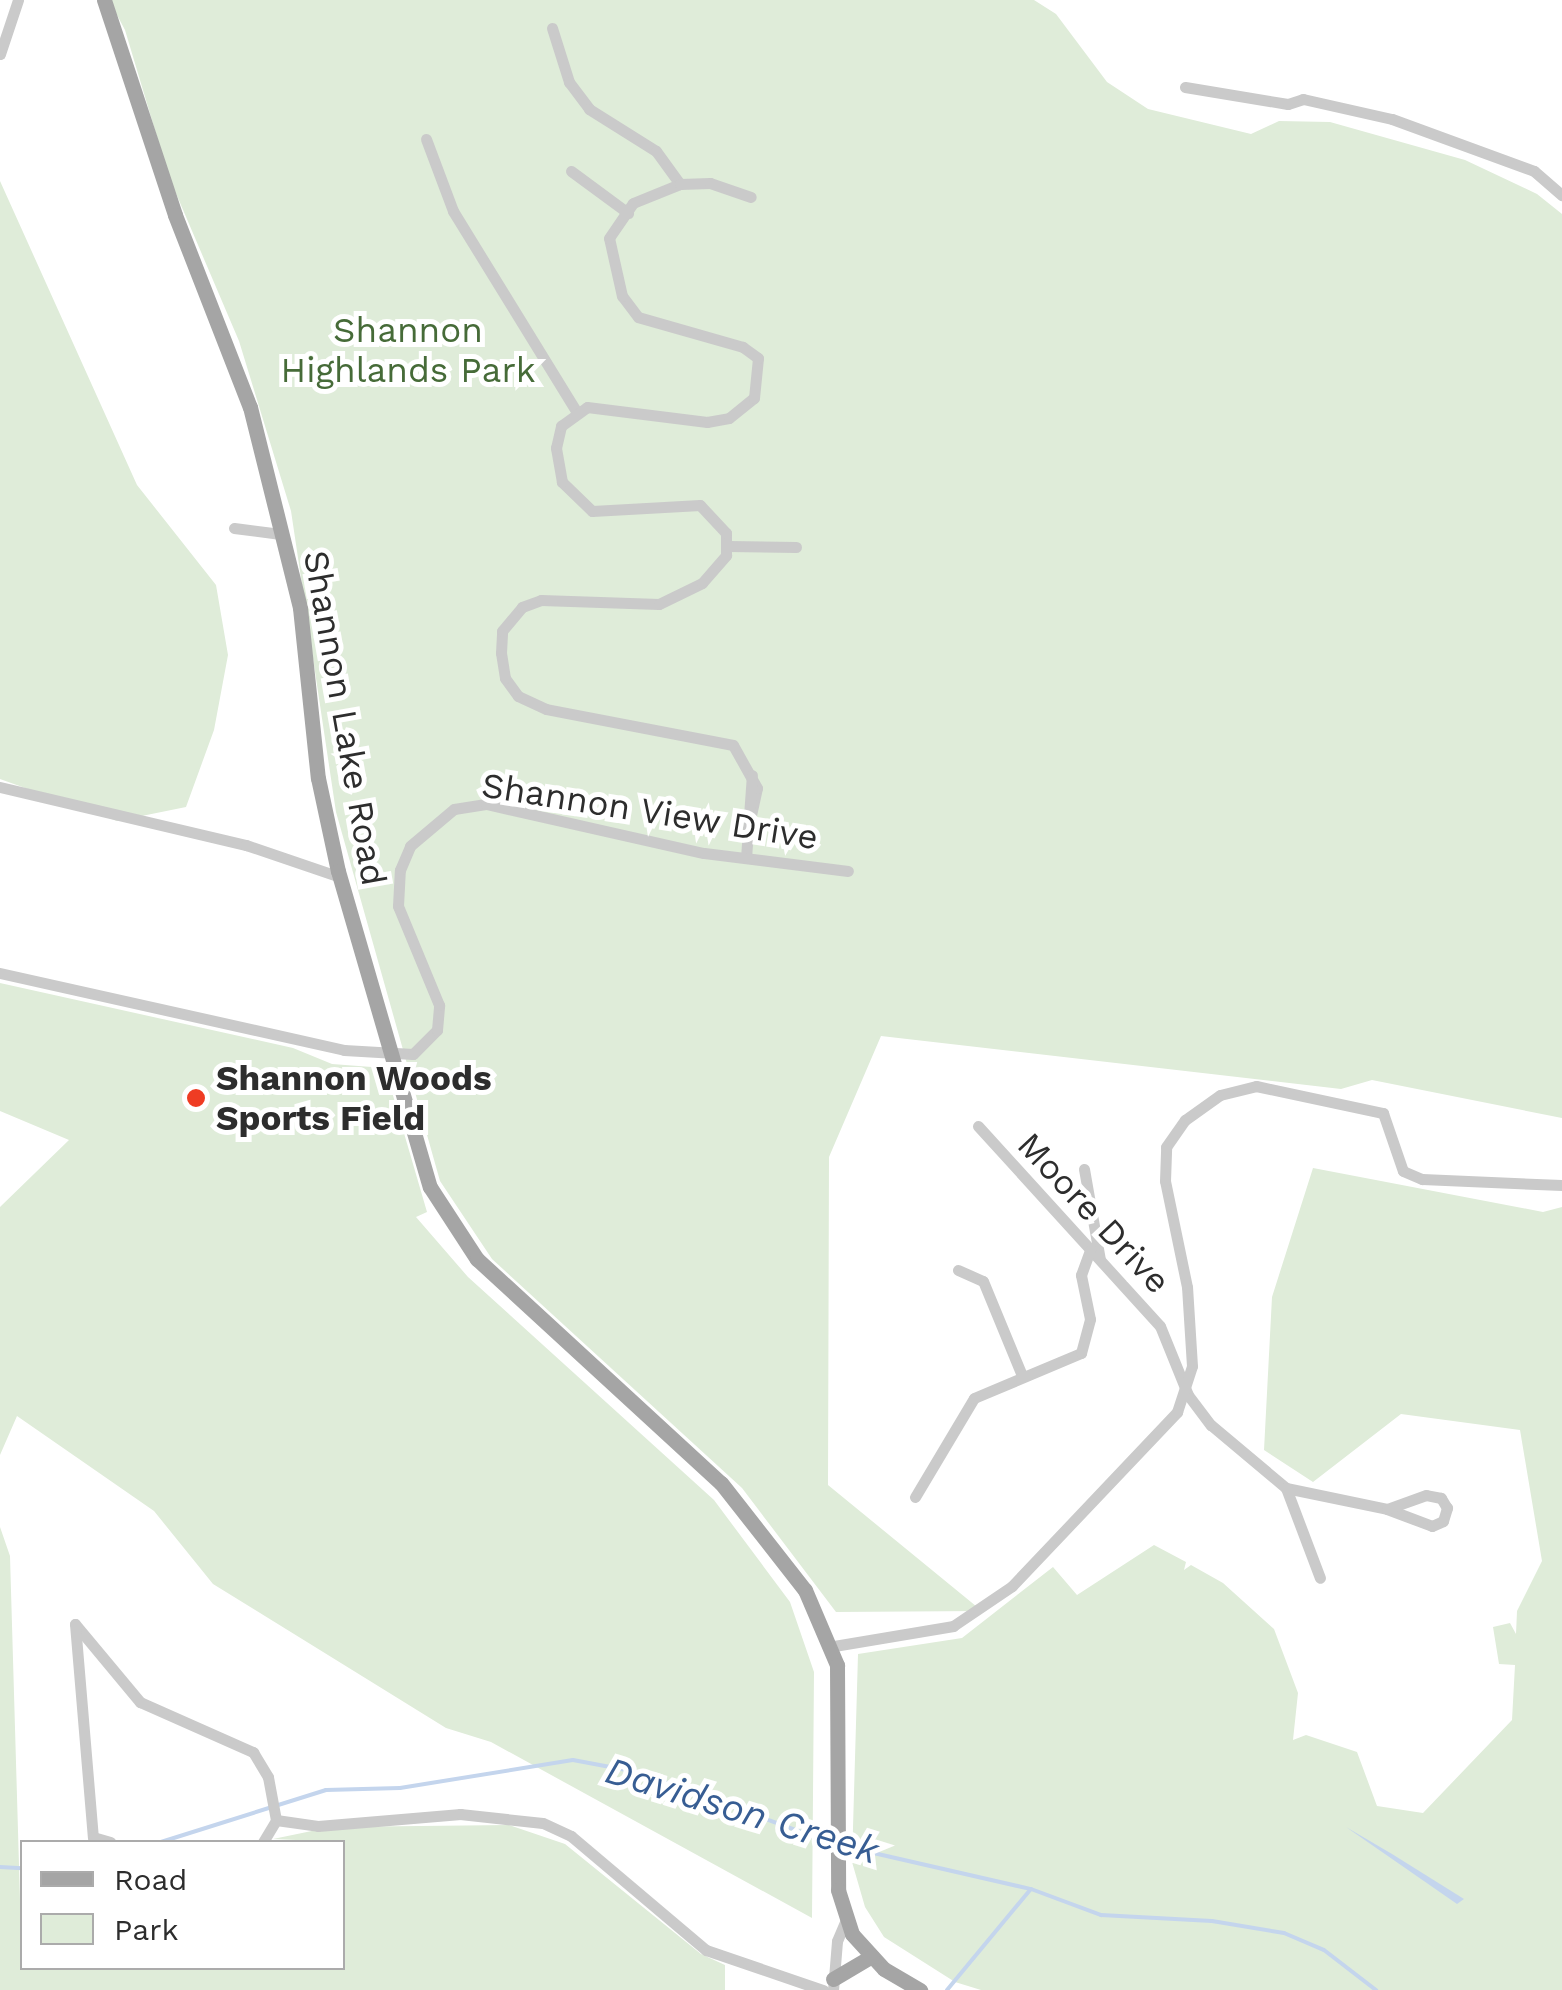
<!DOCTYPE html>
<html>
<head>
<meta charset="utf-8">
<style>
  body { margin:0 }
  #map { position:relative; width:1562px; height:1990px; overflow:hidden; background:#fff; font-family:"Work Sans",sans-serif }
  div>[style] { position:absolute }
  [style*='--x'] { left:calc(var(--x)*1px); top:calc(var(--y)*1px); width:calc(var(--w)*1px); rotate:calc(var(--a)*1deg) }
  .green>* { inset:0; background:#dfecd9 }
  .water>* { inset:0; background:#c4d5ed }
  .stream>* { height:4px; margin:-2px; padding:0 2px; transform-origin:2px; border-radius:2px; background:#c4d5ed }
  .minor>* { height:11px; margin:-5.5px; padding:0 5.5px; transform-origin:5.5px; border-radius:5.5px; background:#cacaca }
  .major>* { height:15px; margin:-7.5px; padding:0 7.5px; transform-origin:7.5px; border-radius:7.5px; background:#a5a5a5 }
  .dots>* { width:28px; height:28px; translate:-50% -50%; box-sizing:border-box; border:5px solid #fff; border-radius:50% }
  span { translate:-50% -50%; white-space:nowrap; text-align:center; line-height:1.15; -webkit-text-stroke:10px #fff; paint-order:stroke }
  .park-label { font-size:35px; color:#466b38 }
  .street-label { font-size:35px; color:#2d2d2d }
  .poi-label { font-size:35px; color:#2d2d2d; font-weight:700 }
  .left { translate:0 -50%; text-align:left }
  .water-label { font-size:38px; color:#375d93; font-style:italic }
  .legend { position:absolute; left:20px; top:1840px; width:325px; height:130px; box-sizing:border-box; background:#fff; border:2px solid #ababab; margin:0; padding:12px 18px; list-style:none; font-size:30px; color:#2d2d2d }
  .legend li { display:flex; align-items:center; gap:20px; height:50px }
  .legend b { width:50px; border:2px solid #ababab }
</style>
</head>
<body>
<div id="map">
  <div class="green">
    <div style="clip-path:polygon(109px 0,1034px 0,1056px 14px,1107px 82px,1148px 109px,1251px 134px,1279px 121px,1330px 122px,1465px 160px,1537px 194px,1562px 214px,1562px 1118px,1372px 1080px,1341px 1089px,881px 1036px,829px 1157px,828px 1485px,982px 1611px,836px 1612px,742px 1488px,492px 1259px,440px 1181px,336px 812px,291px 511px,239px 341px,169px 177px,125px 30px)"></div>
    <div style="clip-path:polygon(0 181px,137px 485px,216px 585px,228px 655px,214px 730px,186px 807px,117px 821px,0 779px)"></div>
    <div style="clip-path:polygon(0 983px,293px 1048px,332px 1064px,385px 1068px,427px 1212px,416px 1217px,468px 1277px,714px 1500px,790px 1602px,814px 1672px,812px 1918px,491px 1742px,446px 1728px,213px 1584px,154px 1511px,17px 1416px,0 1455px,0 1207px,69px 1140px,0 1111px)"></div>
    <div style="clip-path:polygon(1313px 1168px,1543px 1212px,1562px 1207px,1562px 1990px,981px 1990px,955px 1982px,884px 1937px,865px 1907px,852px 1862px,858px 1654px,962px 1638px,1053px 1567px,1077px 1595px,1154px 1545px,1186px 1562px,1184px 1570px,1191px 1565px,1223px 1583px,1274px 1629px,1298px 1693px,1293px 1740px,1306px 1735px,1357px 1752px,1377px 1806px,1423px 1813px,1512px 1720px,1515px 1665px,1499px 1664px,1493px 1627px,1510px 1623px,1516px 1634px,1517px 1611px,1542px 1561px,1520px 1430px,1401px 1414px,1313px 1482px,1264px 1450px,1272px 1297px)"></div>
    <div style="clip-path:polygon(0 1527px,10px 1556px,22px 1968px,342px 1968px,342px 1842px,273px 1839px,331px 1827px,509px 1825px,565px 1844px,701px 1954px,725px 1965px,725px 1990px,0 1990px)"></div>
  </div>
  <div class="water">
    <div style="clip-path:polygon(1346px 1827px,1392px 1854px,1464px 1899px,1457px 1904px)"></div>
  </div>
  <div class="stream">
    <div style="--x:161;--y:1842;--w:173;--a:-17.5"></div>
    <div style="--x:326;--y:1790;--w:74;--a:-1.5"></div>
    <div style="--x:400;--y:1788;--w:175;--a:-9.2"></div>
    <div style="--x:573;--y:1760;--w:65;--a:10.6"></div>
    <div style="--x:637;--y:1772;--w:210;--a:20.1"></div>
    <div style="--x:843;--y:1846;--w:193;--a:12.9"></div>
    <div style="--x:1031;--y:1889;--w:75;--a:20.4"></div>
    <div style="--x:1101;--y:1915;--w:111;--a:3.1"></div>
    <div style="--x:1212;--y:1921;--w:73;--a:9.5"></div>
    <div style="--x:1284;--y:1933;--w:43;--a:23"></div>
    <div style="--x:1324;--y:1950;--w:66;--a:37.6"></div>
    <div style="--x:0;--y:1867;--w:22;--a:3"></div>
    <div style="--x:947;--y:1990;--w:131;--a:-50.3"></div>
  </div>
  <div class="minor">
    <div style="--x:552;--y:28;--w:57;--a:72.5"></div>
    <div style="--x:569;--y:82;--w:34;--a:53"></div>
    <div style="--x:589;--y:109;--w:79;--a:32.1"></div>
    <div style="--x:656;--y:151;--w:41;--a:54"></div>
    <div style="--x:0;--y:54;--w:57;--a:-71.6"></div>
    <div style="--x:1185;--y:87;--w:104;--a:9.4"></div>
    <div style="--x:1288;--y:104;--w:16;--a:-18"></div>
    <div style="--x:1303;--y:99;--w:91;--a:12.7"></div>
    <div style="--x:1392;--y:119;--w:151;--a:20.1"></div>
    <div style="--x:1534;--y:171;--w:37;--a:41"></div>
    <div style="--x:426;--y:139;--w:77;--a:69.4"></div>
    <div style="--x:453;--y:211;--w:235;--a:58.4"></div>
    <div style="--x:571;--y:171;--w:71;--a:36.4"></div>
    <div style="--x:234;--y:528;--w:47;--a:7.3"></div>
    <div style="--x:728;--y:546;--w:68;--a:0.8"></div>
    <div style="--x:0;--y:787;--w:253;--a:13.3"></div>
    <div style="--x:246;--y:845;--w:99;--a:18.8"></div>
    <div style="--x:746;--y:838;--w:51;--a:-77.6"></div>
    <div style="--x:757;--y:788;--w:49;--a:-119.2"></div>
    <div style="--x:733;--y:745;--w:190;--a:-169.1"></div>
    <div style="--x:546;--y:709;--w:31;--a:-155"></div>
    <div style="--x:518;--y:696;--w:22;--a:-126"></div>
    <div style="--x:505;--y:678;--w:25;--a:-99"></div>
    <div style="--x:501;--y:653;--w:22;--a:-87"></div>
    <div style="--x:502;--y:631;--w:31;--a:-50"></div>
    <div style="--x:522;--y:607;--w:20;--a:-20"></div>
    <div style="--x:541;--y:600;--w:118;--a:1.9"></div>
    <div style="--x:659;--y:604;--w:48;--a:-26"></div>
    <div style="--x:702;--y:583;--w:37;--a:-49"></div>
    <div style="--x:726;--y:555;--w:22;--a:-90"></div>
    <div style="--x:726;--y:533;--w:38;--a:-133"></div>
    <div style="--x:700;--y:505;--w:108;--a:176.8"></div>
    <div style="--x:592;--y:511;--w:42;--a:-136"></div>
    <div style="--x:562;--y:482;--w:35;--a:-100"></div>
    <div style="--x:556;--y:448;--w:23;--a:-77"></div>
    <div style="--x:561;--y:426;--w:32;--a:-36"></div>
    <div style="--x:587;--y:407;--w:121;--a:7.1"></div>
    <div style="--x:707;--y:422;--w:22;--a:-10"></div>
    <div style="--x:729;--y:418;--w:32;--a:-39"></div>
    <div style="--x:754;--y:398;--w:40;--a:-84.3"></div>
    <div style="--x:758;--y:358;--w:19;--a:-144"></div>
    <div style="--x:743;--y:347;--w:109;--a:-164.1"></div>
    <div style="--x:638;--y:317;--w:26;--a:-127"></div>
    <div style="--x:622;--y:296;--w:59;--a:-102.6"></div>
    <div style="--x:609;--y:238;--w:42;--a:-55.6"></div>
    <div style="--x:633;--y:203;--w:51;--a:-22"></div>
    <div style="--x:680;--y:184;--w:30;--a:-2"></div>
    <div style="--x:710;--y:183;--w:43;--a:18.9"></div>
    <div style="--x:746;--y:858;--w:83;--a:-85.9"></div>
    <div style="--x:0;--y:973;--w:353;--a:12.6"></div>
    <div style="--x:344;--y:1050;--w:69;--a:3.3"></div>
    <div style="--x:413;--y:1054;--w:34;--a:-45"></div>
    <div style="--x:437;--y:1030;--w:25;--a:-85"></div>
    <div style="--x:439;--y:1005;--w:107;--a:-112.5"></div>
    <div style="--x:398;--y:906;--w:36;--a:-87"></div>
    <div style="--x:400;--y:870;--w:26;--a:-67"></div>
    <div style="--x:410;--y:846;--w:57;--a:-40.1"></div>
    <div style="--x:454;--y:809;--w:32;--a:-9"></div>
    <div style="--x:486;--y:804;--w:223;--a:12.7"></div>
    <div style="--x:704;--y:853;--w:145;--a:7.1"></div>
    <div style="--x:978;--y:1126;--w:270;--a:47.7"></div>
    <div style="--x:1160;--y:1326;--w:74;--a:67.9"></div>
    <div style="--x:1188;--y:1395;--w:38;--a:53"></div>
    <div style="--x:1211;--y:1425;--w:98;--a:40"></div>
    <div style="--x:1286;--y:1488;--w:103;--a:11.7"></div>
    <div style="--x:1387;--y:1509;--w:48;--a:20.7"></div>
    <div style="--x:1432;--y:1526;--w:12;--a:-24"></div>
    <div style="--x:1443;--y:1521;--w:14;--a:-73"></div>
    <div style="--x:1447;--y:1508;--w:12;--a:-121"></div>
    <div style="--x:1441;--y:1498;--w:15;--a:-169"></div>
    <div style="--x:1426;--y:1495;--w:41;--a:160.3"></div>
    <div style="--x:1084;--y:1169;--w:92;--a:80"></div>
    <div style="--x:958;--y:1270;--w:27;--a:24"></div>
    <div style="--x:983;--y:1281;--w:100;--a:67.6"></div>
    <div style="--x:1286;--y:1488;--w:96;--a:69.3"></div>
    <div style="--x:915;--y:1497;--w:115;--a:-59.2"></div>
    <div style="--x:974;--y:1398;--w:116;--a:-22.8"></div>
    <div style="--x:1081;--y:1353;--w:35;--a:-75"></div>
    <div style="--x:1090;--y:1319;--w:45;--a:-101.6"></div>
    <div style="--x:1081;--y:1275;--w:27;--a:-70"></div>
    <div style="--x:75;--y:1624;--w:102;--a:50.2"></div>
    <div style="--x:140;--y:1702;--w:124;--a:23.9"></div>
    <div style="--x:253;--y:1752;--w:29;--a:59"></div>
    <div style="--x:268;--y:1777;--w:44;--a:79.5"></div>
    <div style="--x:75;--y:1624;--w:214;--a:85.2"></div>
    <div style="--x:93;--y:1837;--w:18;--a:16"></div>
    <div style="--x:834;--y:1646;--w:121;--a:-9.5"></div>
    <div style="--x:953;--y:1626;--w:71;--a:-34.1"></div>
    <div style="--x:1012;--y:1586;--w:240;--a:-46.5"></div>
    <div style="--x:1177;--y:1412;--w:48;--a:-71.9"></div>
    <div style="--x:1192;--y:1366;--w:79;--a:-93.6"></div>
    <div style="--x:1187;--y:1287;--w:108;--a:-101.7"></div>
    <div style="--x:1165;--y:1181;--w:34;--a:-88"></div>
    <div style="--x:1166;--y:1147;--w:33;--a:-55"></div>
    <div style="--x:1185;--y:1120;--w:43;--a:-35.5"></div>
    <div style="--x:1220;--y:1095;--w:37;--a:-14"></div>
    <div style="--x:1256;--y:1086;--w:130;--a:12"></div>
    <div style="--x:1383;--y:1113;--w:61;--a:71"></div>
    <div style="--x:1403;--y:1171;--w:21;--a:23"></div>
    <div style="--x:1422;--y:1179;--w:140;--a:2.5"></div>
    <div style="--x:263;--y:1842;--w:26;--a:-59"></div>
    <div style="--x:276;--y:1820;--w:42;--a:8.1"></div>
    <div style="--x:318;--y:1826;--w:143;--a:-4.8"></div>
    <div style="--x:460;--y:1814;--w:83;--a:6.2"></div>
    <div style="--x:543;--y:1823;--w:31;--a:25"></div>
    <div style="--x:571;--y:1836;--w:177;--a:40.2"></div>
    <div style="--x:706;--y:1950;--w:124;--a:18.9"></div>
    <div style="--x:833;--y:1990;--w:49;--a:-85.3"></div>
    <div style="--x:837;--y:1941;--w:25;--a:-67"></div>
  </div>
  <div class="major">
    <div style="--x:104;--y:0;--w:226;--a:71.7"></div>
    <div style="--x:175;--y:215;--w:206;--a:68.7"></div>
    <div style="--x:250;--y:407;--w:207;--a:76"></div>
    <div style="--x:300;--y:608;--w:171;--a:84"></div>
    <div style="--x:318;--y:778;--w:95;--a:77.9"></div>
    <div style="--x:338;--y:871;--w:329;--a:73.8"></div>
    <div style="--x:430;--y:1187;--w:86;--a:56.9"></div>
    <div style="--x:477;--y:1259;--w:331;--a:42.6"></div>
    <div style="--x:721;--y:1483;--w:136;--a:51.9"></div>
    <div style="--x:805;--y:1590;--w:82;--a:66.9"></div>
    <div style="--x:837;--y:1665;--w:225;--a:89.7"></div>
    <div style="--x:838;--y:1890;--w:46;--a:72.3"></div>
    <div style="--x:852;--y:1934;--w:47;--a:47.6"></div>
    <div style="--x:884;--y:1969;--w:42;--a:30.3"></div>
    <div style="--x:833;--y:1979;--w:45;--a:-30.5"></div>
  </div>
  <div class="dots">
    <div style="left:196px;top:1098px;background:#ef3c23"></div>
  </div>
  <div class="park-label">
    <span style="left:408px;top:350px">Shannon<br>Highlands Park</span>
  </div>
  <div class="street-label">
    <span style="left:345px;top:718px;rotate:80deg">Shannon Lake Road</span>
    <span style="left:650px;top:811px;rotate:9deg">Shannon View Drive</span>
    <span style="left:1094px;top:1213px;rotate:47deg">Moore Drive</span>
  </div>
  <div class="poi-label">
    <span class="left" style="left:216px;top:1098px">Shannon Woods<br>Sports Field</span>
  </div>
  <div class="water-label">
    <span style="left:742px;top:1811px;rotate:17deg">Davidson Creek</span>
  </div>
  <ul class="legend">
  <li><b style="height:12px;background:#a5a5a5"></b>Road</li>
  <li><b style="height:28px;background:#dfecd9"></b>Park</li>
  </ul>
</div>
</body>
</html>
